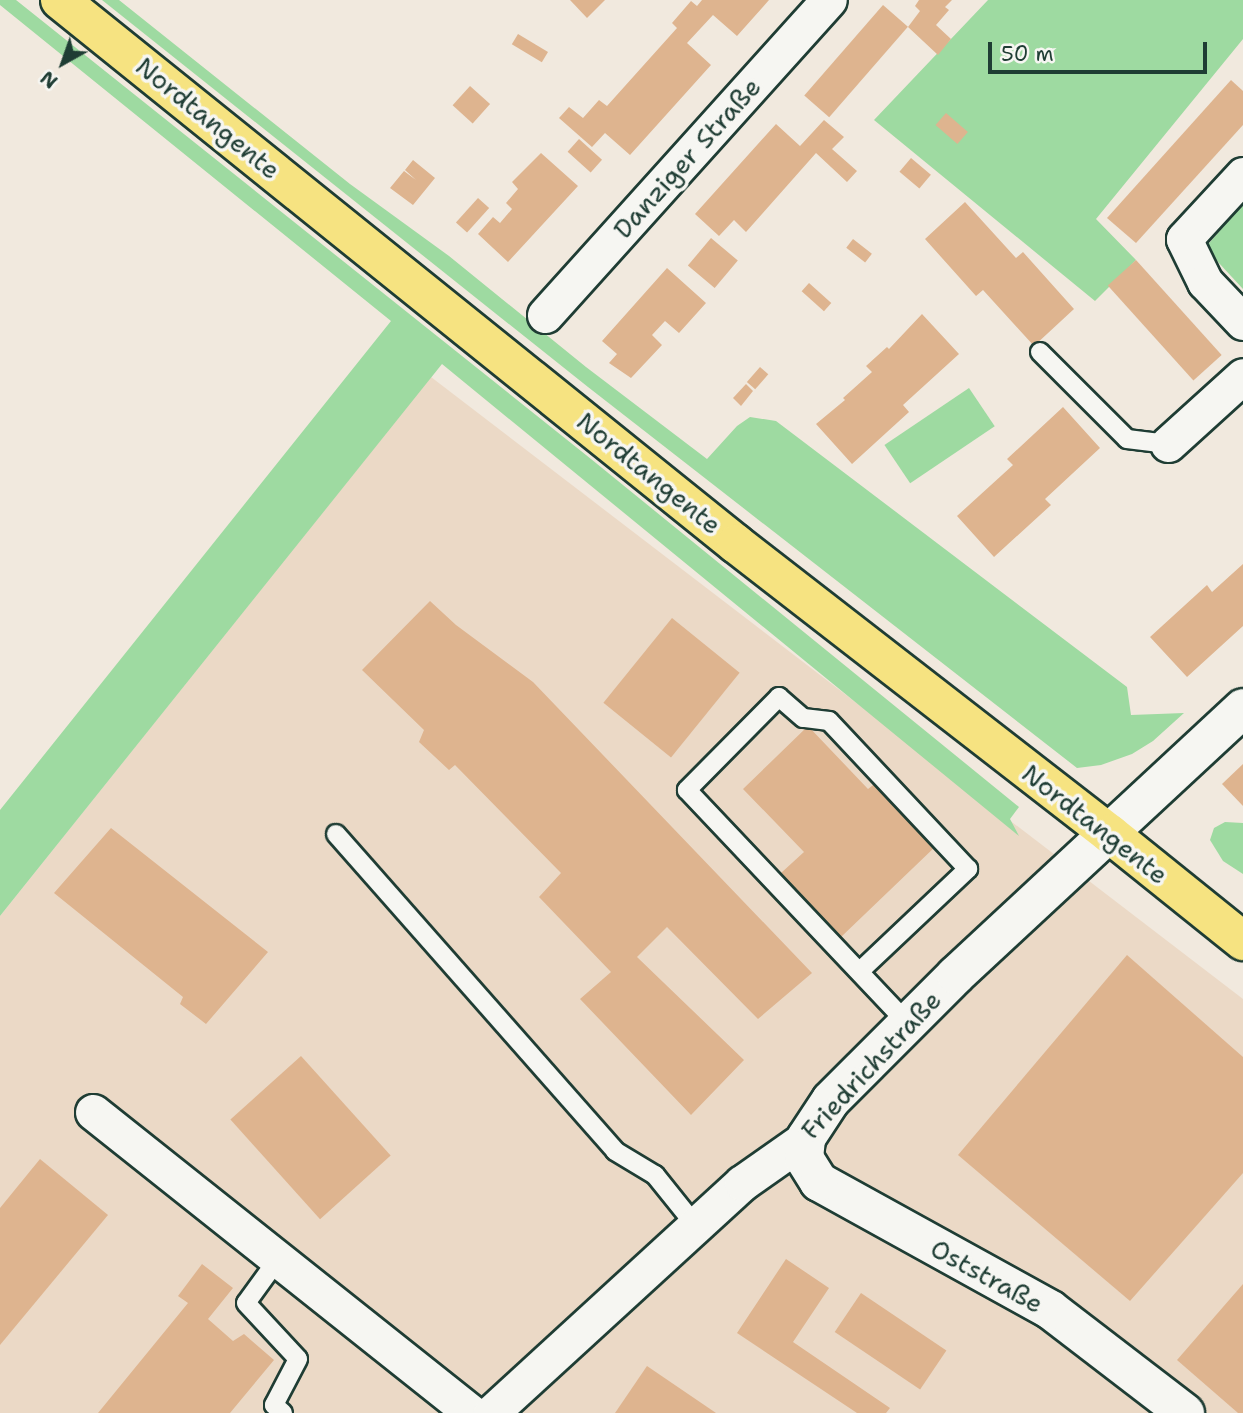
<!DOCTYPE html>
<html>
<head>
<meta charset="utf-8">
<style>
  body { margin:0 }
  #map { position:relative; width:1243px; height:1413px; overflow:hidden; background:#f1e9de; font-family:"Shantell Sans",sans-serif }
  div>[style] { position:absolute }
  [style*='--x'] { left:calc(var(--x)*1px); top:calc(var(--y)*1px); width:calc(var(--w)*1px); rotate:calc(var(--a)*1deg) }
  .built>* { inset:0; background:#ebd9c6 }
  .green>* { inset:0; background:#9edaa1; transform-origin:0 0 }
  .building>* { inset:0; background:#deb48f; transform-origin:0 0 }
  .roads { filter:drop-shadow(2px 0 #1f3d34) drop-shadow(-2px 0 #1f3d34) drop-shadow(0 2px #1f3d34) drop-shadow(0 -2px #1f3d34) }
  .service>* { height:18px; margin:-9px; padding:0 9px; transform-origin:9px; border-radius:9px; background:#f6f6f2 }
  .minor>* { height:35px; margin:-17.5px; padding:0 17.5px; transform-origin:17.5px; border-radius:17.5px; background:#f6f6f2 }
  .tertiary>* { height:38px; margin:-19px; padding:0 19px; transform-origin:19px; border-radius:19px; background:#f6f6f2 }
  .primary>* { height:38px; margin:-19px; padding:0 19px; transform-origin:19px; border-radius:19px; background:#f6e381 }
  span { translate:-50% -50%; white-space:nowrap; text-align:center; line-height:1.15; -webkit-text-stroke:7px #f6f6f2; paint-order:stroke }
  .street-label { font-size:26px; color:#1f3d34 }
  .north { position:absolute; left:28px; top:28px; width:70px; height:70px; -webkit-text-stroke:5px #f6f6f2; paint-order:stroke; rotate:220deg; font-size:19px; font-weight:700; line-height:28px; text-align:center; color:#1f3d34 }
  .north::after { content:''; display:block; margin:auto; width:24px; height:32px; background:#1f3d34; clip-path:polygon(50% 0,100% 100%,50% 72%,0 100%) }
  .scale { position:absolute; left:988px; top:42px; width:219px; height:32px; box-sizing:border-box; border:4px solid #1f3d34; border-top:0; padding-left:9px; font-size:21px; line-height:24px; white-space:nowrap; color:#1f3d34; -webkit-text-stroke:5px #f6f6f2; paint-order:stroke }
</style>
</head>
<body>
<div id="map">
  <div class="built">
    <div style="clip-path:polygon(431px 377px,1243px 999px,1243px 1413px,0 1413px,0 916px)"></div>
  </div>
  <div class="green">
    <div style="clip-path:polygon(0 0,16px 0,591px 459px,1019px 807px,1010px 819px,1019px 836px,442px 364px,0 916px,0 810px,391px 321px,0 5px)"></div>
    <div style="clip-path:polygon(102px 0,119px 0,350px 184px,449px 256px,586px 367px,707px 459px,737px 426px,750px 417px,776px 421px,1127px 687px,1131px 715px,1184px 713px,1153px 741px,1132px 754px,1101px 765px,1077px 768px,588px 387px)"></div>
    <div style="clip-path:polygon(988px 0,1243px 0,1243px 39px,1096px 219px,1136px 260px,1095px 301px,874px 120px)"></div>
    <div style="clip-path:polygon(1243px 203px,1243px 289px,1205px 248px)"></div>
    <div style="left:969px;top:388px;width:46px;height:102px;rotate:56deg"></div>
    <div style="clip-path:polygon(1225px 822px,1243px 823px,1243px 874px,1223px 861px,1210px 840px,1214px 828px)"></div>
  </div>
  <div class="building">
    <div style="clip-path:polygon(570px 0,605px 0,587px 18px)"></div>
    <div style="clip-path:polygon(702px 0,769px 0,737px 36px,713px 15px,687px 43px,711px 65px,630px 155px,605px 133px,592px 147px,559px 118px,569px 107px,583px 118px,599px 100px,607px 106px,677px 28px,672px 23px,691px 1px,697px 6px)"></div>
    <div style="clip-path:polygon(919px 0,952px 0,945px 7px,949px 10px,936px 25px,951px 39px,938px 55px,908px 27px,920px 11px,915px 6px)"></div>
    <div style="left:883px;top:5px;width:33px;height:120px;rotate:41deg"></div>
    <div style="left:518px;top:34px;width:35px;height:12px;rotate:31deg"></div>
    <div style="clip-path:polygon(1231px 80px,1243px 91px,1243px 125px,1136px 243px,1107px 218px)"></div>
    <div style="left:470px;top:86px;width:27px;height:26px;rotate:42deg"></div>
    <div style="left:946px;top:113px;width:29px;height:16px;rotate:41deg"></div>
    <div style="clip-path:polygon(824px 120px,844px 137px,832px 149px,857px 171px,847px 182px,816px 153px,746px 232px,734px 220px,719px 236px,695px 214px,776px 124px,800px 146px)"></div>
    <div style="left:579px;top:139px;width:31px;height:17px;rotate:42deg"></div>
    <div style="clip-path:polygon(541px 153px,578px 186px,508px 262px,478px 234px,493px 217px,500px 223px,512px 209px,506px 203px,518px 189px,512px 182px)"></div>
    <div style="left:911px;top:158px;width:26px;height:18px;rotate:40deg"></div>
    <div style="clip-path:polygon(413px 160px,435px 178px,413px 205px,390px 188px,404px 171px,416px 180px,405px 170px)"></div>
    <div style="left:478px;top:198px;width:15px;height:33px;rotate:42deg"></div>
    <div style="clip-path:polygon(965px 202px,1016px 258px,1023px 252px,1074px 309px,1034px 346px,983px 290px,976px 296px,925px 239px)"></div>
    <div style="left:711px;top:238px;width:35px;height:36px;rotate:40deg"></div>
    <div style="left:853px;top:239px;width:24px;height:11px;rotate:38deg"></div>
    <div style="left:1136px;top:260px;width:128px;height:38px;rotate:48deg"></div>
    <div style="clip-path:polygon(667px 268px,706px 303px,679px 333px,665px 321px,652px 335px,662px 345px,631px 378px,609px 363px,617px 354px,602px 341px)"></div>
    <div style="left:809px;top:283px;width:30px;height:11px;rotate:42deg"></div>
    <div style="clip-path:polygon(922px 314px,959px 354px,903px 405px,909px 412px,852px 464px,816px 424px,845px 400px,843px 398px,872px 372px,866px 366px,887px 347px,889px 349px)"></div>
    <div style="left:760px;top:367px;width:11px;height:20px;rotate:41deg"></div>
    <div style="clip-path:polygon(746px 384px,753px 391px,741px 406px,733px 398px)"></div>
    <div style="clip-path:polygon(1063px 407px,1100px 448px,1045px 499px,1051px 505px,994px 557px,957px 516px,1013px 465px,1007px 459px)"></div>
    <div style="clip-path:polygon(1243px 564px,1243px 626px,1187px 677px,1150px 637px,1207px 585px,1212px 592px)"></div>
    <div style="clip-path:polygon(430px 601px,456px 625px,533px 682px,812px 973px,758px 1019px,667px 927px,637px 957px,744px 1060px,691px 1115px,580px 999px,611px 972px,539px 897px,561px 873px,455px 765px,449px 770px,419px 742px,424px 730px,362px 670px)"></div>
    <div style="left:672px;top:618px;width:87px;height:109px;rotate:39deg"></div>
    <div style="clip-path:polygon(808px 726px,868px 789px,877px 782px,937px 845px,841px 937px,781px 873px,804px 852px,743px 789px)"></div>
    <div style="clip-path:polygon(1243px 764px,1243px 806px,1222px 784px)"></div>
    <div style="clip-path:polygon(111px 828px,268px 952px,206px 1024px,180px 1004px,183px 997px,54px 893px)"></div>
    <div style="clip-path:polygon(1127px 955px,1243px 1057px,1243px 1173px,1130px 1301px,958px 1155px)"></div>
    <div style="left:301px;top:1056px;width:134px;height:95px;rotate:48deg"></div>
    <div style="clip-path:polygon(40px 1159px,108px 1215px,0 1345px,0 1208px)"></div>
    <div style="clip-path:polygon(786px 1259px,829px 1288px,793px 1342px,890px 1408px,886px 1413px,857px 1413px,737px 1333px)"></div>
    <div style="clip-path:polygon(202px 1264px,233px 1288px,208px 1319px,233px 1341px,244px 1334px,274px 1360px,230px 1413px,98px 1413px,188px 1303px,178px 1296px)"></div>
    <div style="clip-path:polygon(1243px 1284px,1243px 1413px,1238px 1413px,1177px 1360px)"></div>
    <div style="left:861px;top:1293px;width:103px;height:47px;rotate:34deg"></div>
    <div style="clip-path:polygon(647px 1366px,716px 1413px,615px 1413px)"></div>
  </div>
  <div class="roads">
    <div class="service">
      <div style="--x:1040;--y:352;--w:123;--a:45"></div>
      <div style="--x:1127;--y:439;--w:41;--a:7"></div>
      <div style="--x:336;--y:834;--w:422;--a:48.6"></div>
      <div style="--x:615;--y:1151;--w:47;--a:31"></div>
      <div style="--x:655;--y:1175;--w:64;--a:51.3"></div>
      <div style="--x:860;--y:971;--w:149;--a:-43.4"></div>
      <div style="--x:968;--y:869;--w:203;--a:-133.2"></div>
      <div style="--x:829;--y:721;--w:26;--a:-173"></div>
      <div style="--x:803;--y:718;--w:32;--a:-139"></div>
      <div style="--x:779;--y:697;--w:131;--a:134.7"></div>
      <div style="--x:687;--y:790;--w:320;--a:46.6"></div>
      <div style="--x:278;--y:1259;--w:54;--a:126"></div>
      <div style="--x:246;--y:1303;--w:76;--a:47.1"></div>
      <div style="--x:298;--y:1359;--w:52;--a:117.6"></div>
      <div style="--x:274;--y:1405;--w:12;--a:42"></div>
    </div>
    <div class="minor">
      <div style="--x:1243;--y:175;--w:87;--a:132.7"></div>
      <div style="--x:1184;--y:239;--w:48;--a:64"></div>
      <div style="--x:1205;--y:282;--w:55;--a:46.5"></div>
      <div style="--x:545;--y:315;--w:424;--a:-48"></div>
      <div style="--x:1168;--y:444;--w:101;--a:-42.2"></div>
      <div style="--x:93;--y:1112;--w:484;--a:38.5"></div>
      <div style="--x:491;--y:1413;--w:340;--a:-42.5"></div>
      <div style="--x:742;--y:1183;--w:78;--a:-35.1"></div>
    </div>
    <div class="tertiary">
      <div style="--x:1185;--y:1413;--w:169;--a:-142.5"></div>
      <div style="--x:1051;--y:1310;--w:265;--a:-151.1"></div>
      <div style="--x:819;--y:1182;--w:28;--a:-122"></div>
      <div style="--x:804;--y:1158;--w:20;--a:-84"></div>
      <div style="--x:806;--y:1138;--w:45;--a:-56.7"></div>
      <div style="--x:831;--y:1100;--w:177;--a:-45"></div>
      <div style="--x:956;--y:975;--w:392;--a:-42.9"></div>
    </div>
    <div class="primary">
      <div style="--x:60;--y:0;--w:868;--a:38.82"></div>
      <div style="--x:736;--y:544;--w:473;--a:37.8"></div>
      <div style="--x:1110;--y:834;--w:171;--a:38.8"></div>
    </div>
  </div>
  <div class="street-label">
    <span style="left:208px;top:118px;rotate:39deg">Nordtangente</span>
    <span style="left:687px;top:158px;rotate:-48deg">Danziger Straße</span>
    <span style="left:649px;top:473px;rotate:39deg">Nordtangente</span>
    <span style="left:1095px;top:824px;rotate:38deg">Nordtangente</span>
    <span style="left:871px;top:1065px;rotate:-47deg">Friedrichstraße</span>
    <span style="left:987px;top:1276px;rotate:29deg">Oststraße</span>
  </div>
  <div class="north">N</div>
  <div class="scale">50 m</div>
</div>
</body>
</html>
